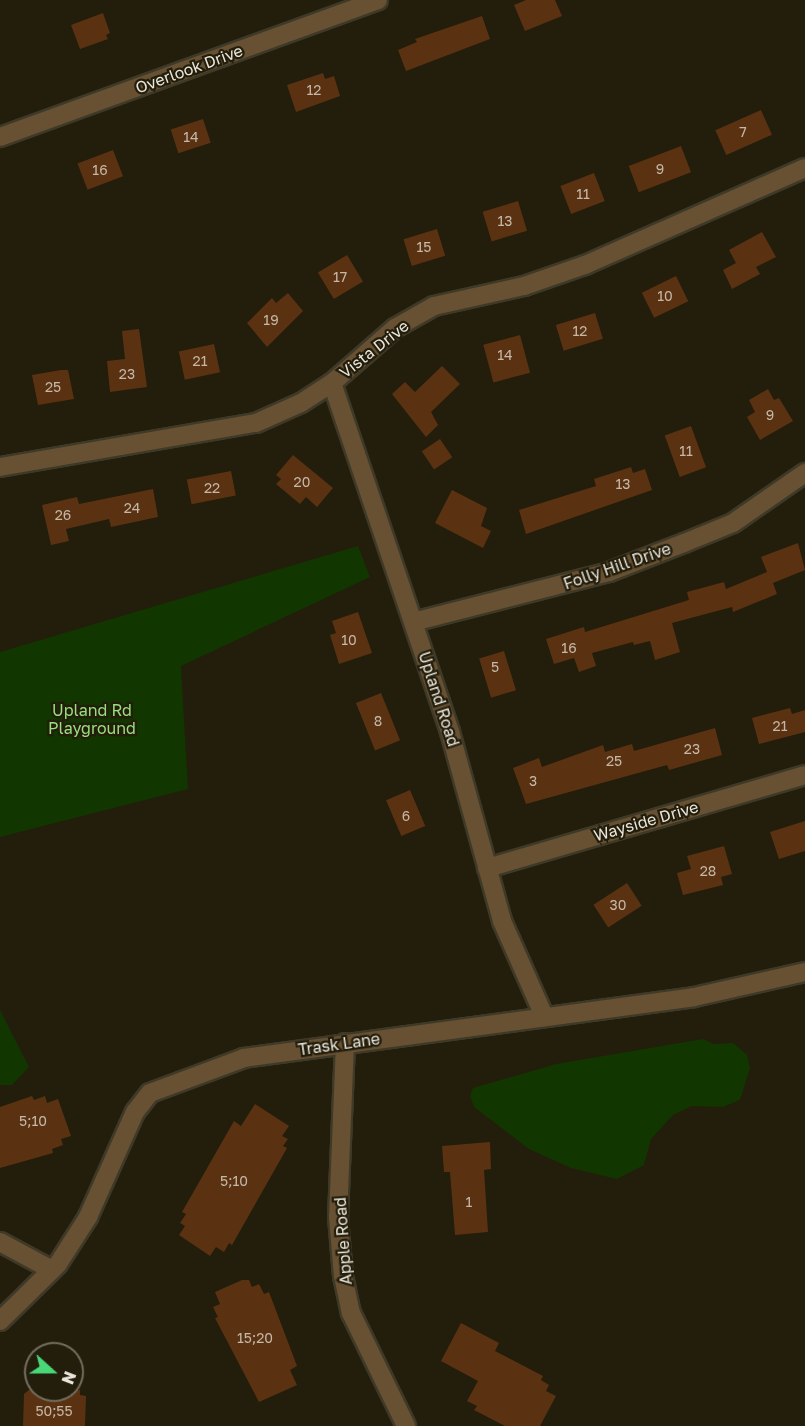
<!DOCTYPE html>
<html>
<head>
<meta charset="utf-8">
<style>
  body { margin:0 }
  #map { position:relative; width:805px; height:1426px; overflow:hidden; background:#231d0b; font-family:"Golos Text",sans-serif }
  div>[style] { position:absolute }
  [style*='--x'] { left:calc(var(--x)*1px); top:calc(var(--y)*1px); width:calc(var(--w)*1px); rotate:calc(var(--a)*1deg) }
  .green>* { inset:0; background:#123600 }
  .building>* { inset:0; background:#5a3212; transform-origin:0 0 }
  .roads { filter:drop-shadow(2px 0 #3f3928) drop-shadow(-2px 0 #3f3928) drop-shadow(0 2px #3f3928) drop-shadow(0 -2px #3f3928) }
  .minor>* { height:18px; margin:-9px; padding:0 9px; transform-origin:9px; border-radius:9px; background:#675132 }
  span { translate:-50% -50%; white-space:nowrap; text-align:center; line-height:1.15; -webkit-text-stroke:4.5px #231d0b; paint-order:stroke }
  .number-label { font-size:14px; color:#c5b8a8 }
  .number-label span { -webkit-text-stroke-width:0 }
  .street-label { font-size:16px; color:#e9e5da }
  .park-label { font-size:16px; color:#97e07d }
  .north { position:absolute; left:24px; top:1342px; width:60px; height:60px; box-sizing:border-box; background:#231d0b; border:2px solid #726d5e; border-radius:50%; rotate:111deg; font-size:16px; font-weight:700; line-height:24px; text-align:center; color:#e9e5da }
  .north::after { content:''; display:block; margin:auto; width:21px; height:27px; background:#49d778; clip-path:polygon(50% 0,100% 100%,50% 72%,0 100%) }
</style>
</head>
<body>
<div id="map">
  <div class="green">
    <div style="clip-path:polygon(358px 546px,370px 577px,181px 666px,188px 789px,0 837px,0 652px)"></div>
    <div style="clip-path:polygon(0 1010px,29px 1067px,12px 1085px,0 1085px)"></div>
    <div style="clip-path:polygon(703px 1039px,714px 1044px,733px 1043px,747px 1055px,750px 1068px,740px 1100px,723px 1107px,692px 1106px,673px 1115px,651px 1139px,644px 1165px,617px 1179px,571px 1168px,529px 1149px,474px 1107px,470px 1096px,473px 1088px,556px 1064px)"></div>
  </div>
  <div class="building">
    <div style="clip-path:polygon(526px 0,555px 0,562px 16px,525px 31px,514px 5px)"></div>
    <div style="clip-path:polygon(103px 13px,110px 33px,106px 35px,108px 39px,80px 49px,71px 25px)"></div>
    <div style="clip-path:polygon(482px 16px,490px 39px,406px 71px,398px 50px,417px 42px,415px 39px)"></div>
    <div style="clip-path:polygon(323px 73px,325px 79px,334px 76px,340px 96px,296px 112px,287px 85px)"></div>
    <div style="left:761px;top:110px;width:27px;height:50px;rotate:66deg"></div>
    <div style="left:203px;top:119px;width:25px;height:34px;rotate:72deg"></div>
    <div style="left:681px;top:146px;width:28px;height:56px;rotate:69deg"></div>
    <div style="left:113px;top:150px;width:28px;height:38px;rotate:69deg"></div>
    <div style="left:594px;top:173px;width:30px;height:36px;rotate:69deg"></div>
    <div style="left:518px;top:201px;width:31px;height:37px;rotate:73deg"></div>
    <div style="left:437px;top:229px;width:28px;height:35px;rotate:73deg"></div>
    <div style="clip-path:polygon(762px 232px,776px 257px,756px 267px,760px 274px,732px 289px,723px 270px,736px 263px,729px 250px)"></div>
    <div style="left:347px;top:255px;width:31px;height:34px;rotate:59deg"></div>
    <div style="left:676px;top:276px;width:28px;height:38px;rotate:64deg"></div>
    <div style="clip-path:polygon(288px 293px,303px 311px,267px 347px,247px 323px,272px 298px,276px 303px)"></div>
    <div style="left:595px;top:313px;width:27px;height:41px;rotate:73deg"></div>
    <div style="clip-path:polygon(139px 329px,147px 387px,110px 392px,107px 361px,125px 359px,122px 331px)"></div>
    <div style="left:520px;top:335px;width:39px;height:38px;rotate:75deg"></div>
    <div style="left:214px;top:344px;width:29px;height:36px;rotate:78deg"></div>
    <div style="clip-path:polygon(442px 366px,460px 384px,431px 412px,438px 425px,426px 437px,392px 394px,405px 382px,415px 392px)"></div>
    <div style="clip-path:polygon(61px 370px,68px 370px,74px 399px,38px 405px,32px 375px)"></div>
    <div style="clip-path:polygon(768px 389px,774px 400px,779px 398px,793px 421px,760px 440px,747px 417px,755px 412px,749px 400px)"></div>
    <div style="left:691px;top:426px;width:44px;height:28px;rotate:70deg"></div>
    <div style="left:440px;top:439px;width:22px;height:22px;rotate:56deg"></div>
    <div style="clip-path:polygon(293px 455px,333px 488px,317px 507px,306px 497px,300px 504px,276px 484px,281px 479px,276px 475px)"></div>
    <div style="clip-path:polygon(631px 467px,633px 473px,645px 469px,652px 490px,526px 534px,519px 510px,596px 486px,594px 479px)"></div>
    <div style="left:231px;top:471px;width:25px;height:45px;rotate:79deg"></div>
    <div style="clip-path:polygon(153px 489px,158px 517px,111px 527px,109px 519px,66px 529px,69px 541px,51px 545px,42px 505px,77px 497px,79px 504px)"></div>
    <div style="clip-path:polygon(452px 490px,487px 508px,481px 526px,491px 531px,483px 548px,435px 523px)"></div>
    <div style="clip-path:polygon(798px 543px,805px 570px,773px 583px,777px 594px,733px 612px,732px 607px,672px 623px,680px 652px,655px 660px,650px 641px,634px 645px,633px 642px,592px 653px,596px 666px,579px 672px,574px 658px,554px 664px,546px 639px,584px 627px,585px 632px,689px 600px,687px 592px,724px 582px,726px 589px,767px 572px,761px 557px)"></div>
    <div style="clip-path:polygon(358px 612px,372px 653px,339px 664px,330px 635px,336px 633px,332px 621px)"></div>
    <div style="left:504px;top:651px;width:41px;height:26px;rotate:73deg"></div>
    <div style="left:381px;top:693px;width:51px;height:27px;rotate:68deg"></div>
    <div style="clip-path:polygon(790px 708px,792px 714px,805px 710px,805px 732px,759px 744px,752px 718px)"></div>
    <div style="clip-path:polygon(715px 728px,722px 755px,669px 770px,667px 765px,526px 804px,513px 768px,539px 758px,542px 767px,603px 745px,605px 752px,632px 744px,634px 751px)"></div>
    <div style="left:410px;top:790px;width:39px;height:26px;rotate:67deg"></div>
    <div style="clip-path:polygon(805px 821px,805px 851px,779px 859px,770px 832px)"></div>
    <div style="clip-path:polygon(724px 846px,732px 874px,721px 877px,723px 885px,683px 895px,677px 873px,691px 869px,687px 856px)"></div>
    <div style="left:627px;top:883px;width:27px;height:40px;rotate:57deg"></div>
    <div style="clip-path:polygon(32px 1096px,34px 1100px,45px 1096px,47px 1103px,58px 1099px,71px 1136px,61px 1139px,63px 1145px,52px 1149px,53px 1153px,0 1168px,0 1107px)"></div>
    <div style="clip-path:polygon(255px 1104px,289px 1126px,282px 1136px,288px 1139px,283px 1146px,287px 1148px,232px 1245px,229px 1243px,224px 1252px,216px 1247px,210px 1256px,179px 1235px,185px 1226px,180px 1223px,186px 1214px,182px 1212px,234px 1121px,241px 1126px)"></div>
    <div style="clip-path:polygon(490px 1142px,491px 1169px,484px 1170px,488px 1232px,455px 1235px,450px 1172px,444px 1172px,442px 1146px)"></div>
    <div style="clip-path:polygon(242px 1280px,249px 1280px,252px 1287px,259px 1284px,264px 1294px,269px 1292px,297px 1366px,290px 1370px,297px 1385px,259px 1402px,215px 1318px,218px 1317px,213px 1307px,220px 1304px,215px 1292px)"></div>
    <div style="clip-path:polygon(461px 1323px,499px 1343px,495px 1351px,543px 1376px,541px 1380px,549px 1385px,546px 1391px,556px 1396px,540px 1426px,505px 1426px,474px 1410px,477px 1406px,467px 1401px,478px 1381px,441px 1361px)"></div>
    <div style="clip-path:polygon(29px 1390px,80px 1390px,80px 1395px,86px 1396px,85px 1426px,23px 1426px,24px 1394px)"></div>
  </div>
  <div class="roads">
    <div class="minor">
      <div style="--x:0;--y:137;--w:402;--a:-19.9"></div>
      <div style="--x:332;--y:383;--w:368;--a:71.3"></div>
      <div style="--x:450;--y:732;--w:196;--a:74.6"></div>
      <div style="--x:502;--y:921;--w:104;--a:66.1"></div>
      <div style="--x:0;--y:467;--w:260;--a:-9.8"></div>
      <div style="--x:256;--y:423;--w:49;--a:-24"></div>
      <div style="--x:301;--y:403;--w:37;--a:-33"></div>
      <div style="--x:332;--y:383;--w:84;--a:-41.1"></div>
      <div style="--x:395;--y:328;--w:45;--a:-29.4"></div>
      <div style="--x:434;--y:306;--w:92;--a:-12.5"></div>
      <div style="--x:524;--y:286;--w:65;--a:-19"></div>
      <div style="--x:585;--y:265;--w:240;--a:-23.8"></div>
      <div style="--x:413;--y:622;--w:202;--a:-14.3"></div>
      <div style="--x:609;--y:572;--w:80;--a:-21.1"></div>
      <div style="--x:684;--y:543;--w:53;--a:-22.2"></div>
      <div style="--x:733;--y:523;--w:88;--a:-34.8"></div>
      <div style="--x:487;--y:868;--w:331;--a:-16.3"></div>
      <div style="--x:345;--y:1043;--w:174;--a:92.3"></div>
      <div style="--x:338;--y:1217;--w:59;--a:85.2"></div>
      <div style="--x:343;--y:1276;--w:38;--a:78"></div>
      <div style="--x:351;--y:1313;--w:126;--a:64"></div>
      <div style="--x:0;--y:1242;--w:59;--a:28.3"></div>
      <div style="--x:0;--y:1321;--w:81;--a:-44.5"></div>
      <div style="--x:58;--y:1264;--w:56;--a:-57.4"></div>
      <div style="--x:88;--y:1217;--w:115;--a:-65.9"></div>
      <div style="--x:135;--y:1112;--w:24;--a:-52"></div>
      <div style="--x:150;--y:1093;--w:100;--a:-20.4"></div>
      <div style="--x:244;--y:1058;--w:454;--a:-7.7"></div>
      <div style="--x:694;--y:997;--w:114;--a:-12.7"></div>
    </div>
  </div>
  <div class="number-label">
    <span style="left:314px;top:90px">12</span>
    <span style="left:743px;top:132px">7</span>
    <span style="left:191px;top:137px">14</span>
    <span style="left:660px;top:169px">9</span>
    <span style="left:100px;top:170px">16</span>
    <span style="left:583px;top:194px">11</span>
    <span style="left:505px;top:221px">13</span>
    <span style="left:424px;top:247px">15</span>
    <span style="left:340px;top:277px">17</span>
    <span style="left:665px;top:296px">10</span>
    <span style="left:271px;top:320px">19</span>
    <span style="left:580px;top:331px">12</span>
    <span style="left:505px;top:355px">14</span>
    <span style="left:200px;top:361px">21</span>
    <span style="left:127px;top:374px">23</span>
    <span style="left:53px;top:387px">25</span>
    <span style="left:770px;top:415px">9</span>
    <span style="left:686px;top:451px">11</span>
    <span style="left:302px;top:482px">20</span>
    <span style="left:623px;top:484px">13</span>
    <span style="left:212px;top:488px">22</span>
    <span style="left:132px;top:508px">24</span>
    <span style="left:63px;top:515px">26</span>
    <span style="left:349px;top:640px">10</span>
    <span style="left:569px;top:648px">16</span>
    <span style="left:495px;top:667px">5</span>
    <span style="left:378px;top:721px">8</span>
    <span style="left:780px;top:726px">21</span>
    <span style="left:692px;top:749px">23</span>
    <span style="left:614px;top:761px">25</span>
    <span style="left:533px;top:781px">3</span>
    <span style="left:406px;top:816px">6</span>
    <span style="left:708px;top:871px">28</span>
    <span style="left:618px;top:905px">30</span>
    <span style="left:33px;top:1121px">5;10</span>
    <span style="left:234px;top:1181px">5;10</span>
    <span style="left:469px;top:1202px">1</span>
    <span style="left:255px;top:1338px">15;20</span>
    <span style="left:54px;top:1411px">50;55</span>
  </div>
  <div class="street-label">
    <span style="left:189px;top:69px;rotate:-20deg">Overlook Drive</span>
    <span style="left:374px;top:349px;rotate:-38deg">Vista Drive</span>
    <span style="left:617px;top:566px;rotate:-19deg">Folly Hill Drive</span>
    <span style="left:439px;top:699px;rotate:72deg">Upland Road</span>
    <span style="left:646px;top:821px;rotate:-16deg">Wayside Drive</span>
    <span style="left:339px;top:1044px;rotate:-8deg">Trask Lane</span>
    <span style="left:343px;top:1241px;rotate:-94deg">Apple Road</span>
  </div>
  <div class="park-label">
    <span style="left:92px;top:719px">Upland Rd<br>Playground</span>
  </div>
  <div class="north">N</div>
</div>
</body>
</html>
